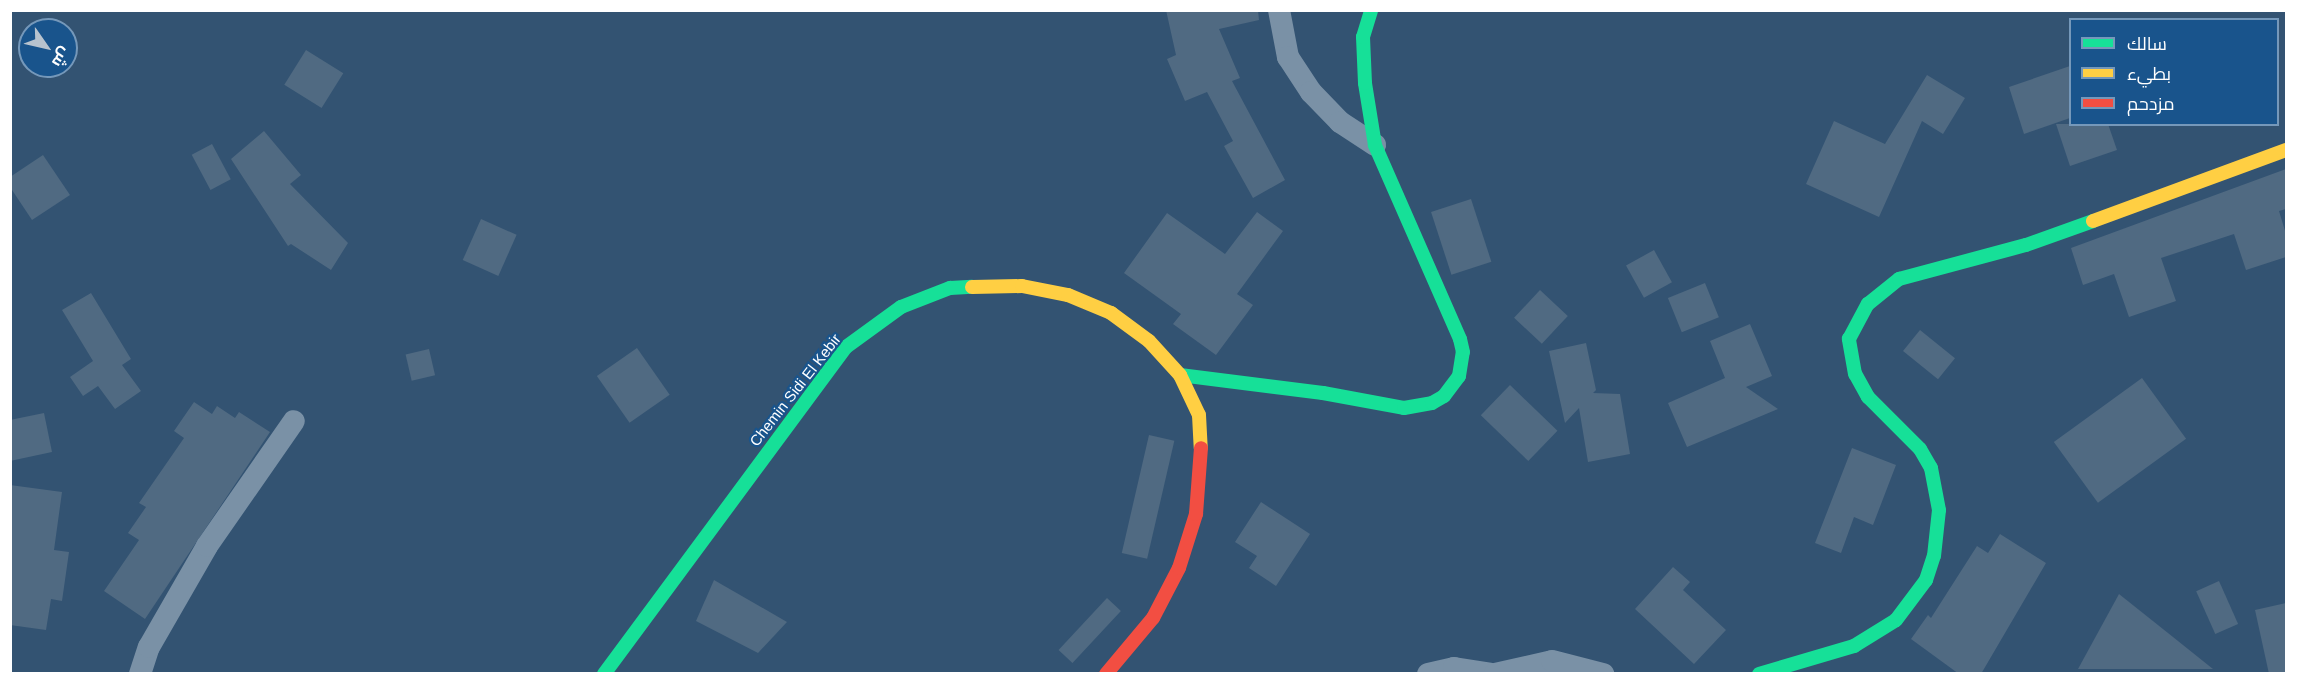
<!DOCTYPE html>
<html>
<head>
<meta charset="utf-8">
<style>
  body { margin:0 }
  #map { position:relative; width:2297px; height:684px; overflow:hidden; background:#335372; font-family:Helvetica,Cairo,sans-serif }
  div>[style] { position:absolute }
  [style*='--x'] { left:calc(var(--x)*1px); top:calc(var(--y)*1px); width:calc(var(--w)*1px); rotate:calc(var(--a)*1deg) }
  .building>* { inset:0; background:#506a82; transform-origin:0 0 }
  .street>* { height:22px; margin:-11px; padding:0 11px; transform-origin:11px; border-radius:11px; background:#7a91a6 }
  .fast>* { height:14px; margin:-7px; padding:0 7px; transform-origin:7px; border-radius:7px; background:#16e098 }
  .slow>* { height:14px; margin:-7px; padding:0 7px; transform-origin:7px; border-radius:7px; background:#ffcf43 }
  .jam>* { height:14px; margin:-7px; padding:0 7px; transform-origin:7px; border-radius:7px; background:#f24e42 }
  span { translate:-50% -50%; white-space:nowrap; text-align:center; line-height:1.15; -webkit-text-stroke:4.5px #19548c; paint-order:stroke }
  .street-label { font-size:15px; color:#fff }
  .frame { position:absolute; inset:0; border:12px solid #fff; pointer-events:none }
  .legend { position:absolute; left:2069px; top:18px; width:210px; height:108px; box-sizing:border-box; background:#19548c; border:2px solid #7598ba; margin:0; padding:8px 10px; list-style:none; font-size:18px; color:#fff }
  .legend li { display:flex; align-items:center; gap:12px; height:30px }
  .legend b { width:30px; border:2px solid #7598ba }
  .north { position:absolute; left:18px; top:18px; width:60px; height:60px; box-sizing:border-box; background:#19548c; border:2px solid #7598ba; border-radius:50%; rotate:124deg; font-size:16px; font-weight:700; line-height:24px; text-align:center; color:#fff }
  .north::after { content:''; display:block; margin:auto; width:21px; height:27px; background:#b8c3ce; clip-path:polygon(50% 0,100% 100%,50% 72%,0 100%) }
</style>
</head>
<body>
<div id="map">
  <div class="building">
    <div style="clip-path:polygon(1166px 10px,1258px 10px,1259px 20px,1219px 29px,1240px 78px,1232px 81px,1285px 180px,1253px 198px,1224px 146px,1233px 141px,1207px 92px,1185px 101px,1167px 59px,1176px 55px)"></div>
    <div style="left:306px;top:50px;width:44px;height:41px;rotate:32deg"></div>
    <div style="clip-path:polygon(2070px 66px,2070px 118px,2024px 134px,2009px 87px)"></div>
    <div style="clip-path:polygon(1927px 75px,1965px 98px,1943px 134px,1922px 121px,1879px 217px,1806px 184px,1834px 121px,1885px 144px)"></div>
    <div style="clip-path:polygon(2056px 124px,2108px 124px,2117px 150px,2070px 166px)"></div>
    <div style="clip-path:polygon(264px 131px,301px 175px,290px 184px,348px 243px,331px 270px,291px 244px,288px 246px,231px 159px)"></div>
    <div style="left:212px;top:144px;width:40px;height:23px;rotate:62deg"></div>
    <div style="clip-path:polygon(43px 155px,70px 195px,32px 220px,10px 187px,10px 177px)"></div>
    <div style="clip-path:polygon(2286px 169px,2286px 209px,2279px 211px,2286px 234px,2286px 257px,2246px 270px,2234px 234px,2161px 258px,2176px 301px,2129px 317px,2114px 274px,2083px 285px,2071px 248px)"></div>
    <div style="left:1471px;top:199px;width:66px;height:42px;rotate:72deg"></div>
    <div style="clip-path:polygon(1257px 212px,1283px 231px,1237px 294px,1253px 305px,1216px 355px,1173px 324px,1181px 314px,1124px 273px,1167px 213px,1225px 254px)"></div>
    <div style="left:481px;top:219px;width:39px;height:45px;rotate:24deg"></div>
    <div style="left:1654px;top:250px;width:37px;height:32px;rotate:61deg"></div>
    <div style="left:1705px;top:283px;width:37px;height:40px;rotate:68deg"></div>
    <div style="left:1540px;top:290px;width:38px;height:38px;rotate:43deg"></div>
    <div style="clip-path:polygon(91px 293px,131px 359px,122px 365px,141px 391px,115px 409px,98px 386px,83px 396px,70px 377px,93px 361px,62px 310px)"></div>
    <div style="clip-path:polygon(1750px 324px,1772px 376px,1746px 387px,1778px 409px,1687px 447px,1668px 403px,1725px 378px,1710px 341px)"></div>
    <div style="left:1920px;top:330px;width:45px;height:27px;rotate:39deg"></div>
    <div style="clip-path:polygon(1586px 343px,1596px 390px,1593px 393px,1620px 394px,1630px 454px,1588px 462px,1579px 408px,1565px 423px,1549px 351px)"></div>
    <div style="left:637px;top:348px;width:57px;height:49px;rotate:55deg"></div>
    <div style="left:429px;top:349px;width:27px;height:24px;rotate:77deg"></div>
    <div style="left:2142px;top:378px;width:75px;height:109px;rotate:54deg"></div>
    <div style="left:1510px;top:385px;width:66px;height:42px;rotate:44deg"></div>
    <div style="clip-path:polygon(194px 402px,212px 414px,217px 406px,235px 418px,239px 412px,270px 432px,145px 619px,104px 591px,139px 540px,128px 533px,146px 507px,139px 503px,184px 438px,174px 431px)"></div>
    <div style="clip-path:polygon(44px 413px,52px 452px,10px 461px,10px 420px)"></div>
    <div style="left:1149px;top:435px;width:26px;height:121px;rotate:13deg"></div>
    <div style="clip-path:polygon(1852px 448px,1896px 465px,1873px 525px,1854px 517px,1841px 553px,1815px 543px)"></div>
    <div style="clip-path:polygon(10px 485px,62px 492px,54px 550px,69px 552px,62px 601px,51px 599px,46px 630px,10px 625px)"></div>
    <div style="clip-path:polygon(1261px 502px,1310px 534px,1276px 586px,1249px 568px,1257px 556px,1235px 542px)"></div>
    <div style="clip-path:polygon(2000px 534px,2046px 563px,1981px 674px,1959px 674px,1911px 639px,1928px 615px,1931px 618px,1977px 546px,1988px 553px)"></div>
    <div style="clip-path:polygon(1673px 567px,1690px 582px,1683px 590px,1726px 630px,1694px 664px,1635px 609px)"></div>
    <div style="clip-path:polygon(714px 580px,787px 622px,758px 653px,696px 621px)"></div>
    <div style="left:2219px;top:581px;width:47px;height:25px;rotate:66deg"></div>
    <div style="clip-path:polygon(2119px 594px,2173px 637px,2213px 669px,2078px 669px)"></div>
    <div style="left:1107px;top:598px;width:19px;height:71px;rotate:43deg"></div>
    <div style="clip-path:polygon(2286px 603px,2286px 674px,2269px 674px,2255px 610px)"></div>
  </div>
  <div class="street">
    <div style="--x:1279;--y:10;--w:48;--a:79.2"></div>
    <div style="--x:1288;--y:57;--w:42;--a:56.7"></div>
    <div style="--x:1311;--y:92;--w:42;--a:46"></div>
    <div style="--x:1340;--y:122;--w:42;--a:33.3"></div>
    <div style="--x:140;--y:674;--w:28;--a:-72"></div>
    <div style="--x:149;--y:647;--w:116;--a:-60.1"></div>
    <div style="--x:207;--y:546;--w:152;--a:-55.2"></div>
    <div style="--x:1428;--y:674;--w:27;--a:-13"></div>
    <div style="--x:1454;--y:668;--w:36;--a:9"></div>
    <div style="--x:1495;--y:674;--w:58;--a:-12.8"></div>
    <div style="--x:1552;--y:661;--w:53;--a:14.3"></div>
  </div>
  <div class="fast">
    <div style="--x:1180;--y:375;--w:144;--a:7.2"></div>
    <div style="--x:1323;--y:393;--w:82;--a:10.5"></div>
    <div style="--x:1404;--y:408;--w:28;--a:-10"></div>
    <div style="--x:1432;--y:403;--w:14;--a:-30"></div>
    <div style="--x:1444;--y:396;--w:25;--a:-53"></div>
    <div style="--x:1459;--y:376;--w:24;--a:-81"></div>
    <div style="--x:1463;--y:352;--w:13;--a:-103"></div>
    <div style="--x:1460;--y:339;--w:212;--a:-113.7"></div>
    <div style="--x:1375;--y:145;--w:63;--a:-99.2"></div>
    <div style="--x:1365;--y:83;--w:46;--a:-92.5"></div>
    <div style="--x:1363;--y:37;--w:28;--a:-73"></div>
    <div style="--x:604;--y:674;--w:407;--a:-53.5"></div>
    <div style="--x:846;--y:347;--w:68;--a:-36"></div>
    <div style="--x:901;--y:307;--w:53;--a:-21.2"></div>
    <div style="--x:950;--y:288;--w:22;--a:-3"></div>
    <div style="--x:1759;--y:674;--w:99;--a:-16.4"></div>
    <div style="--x:1854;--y:646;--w:49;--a:-31.8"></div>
    <div style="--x:1896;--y:620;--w:50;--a:-53.1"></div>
    <div style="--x:1926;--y:580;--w:25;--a:-72"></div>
    <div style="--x:1934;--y:556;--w:46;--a:-83.8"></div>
    <div style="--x:1939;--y:510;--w:43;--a:-100.8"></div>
    <div style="--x:1931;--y:468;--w:22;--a:-120"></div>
    <div style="--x:1920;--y:449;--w:74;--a:-135"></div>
    <div style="--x:1868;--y:397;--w:26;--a:-119"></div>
    <div style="--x:1855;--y:374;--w:36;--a:-100"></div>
    <div style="--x:1849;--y:339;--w:40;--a:-62"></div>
    <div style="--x:1868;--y:304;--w:40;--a:-39"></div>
    <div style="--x:1899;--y:279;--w:131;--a:-15"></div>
    <div style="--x:2026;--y:245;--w:71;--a:-19.7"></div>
  </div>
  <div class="slow">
    <div style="--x:2093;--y:221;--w:206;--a:-20.2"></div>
    <div style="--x:972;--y:287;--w:50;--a:-1.1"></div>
    <div style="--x:1022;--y:286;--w:47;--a:11.1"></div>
    <div style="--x:1068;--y:295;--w:47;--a:22.7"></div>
    <div style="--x:1111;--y:313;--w:47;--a:36.4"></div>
    <div style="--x:1149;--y:341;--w:46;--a:47.6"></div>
    <div style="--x:1180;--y:375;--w:44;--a:64.6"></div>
    <div style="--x:1199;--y:415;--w:33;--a:87"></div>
  </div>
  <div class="jam">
    <div style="--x:1106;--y:674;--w:73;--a:-50"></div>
    <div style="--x:1153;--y:618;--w:56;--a:-62.5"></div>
    <div style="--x:1179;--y:568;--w:57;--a:-72.5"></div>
    <div style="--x:1196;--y:514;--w:66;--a:-85.7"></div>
  </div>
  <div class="street-label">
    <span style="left:795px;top:390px;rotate:-52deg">Chemin Sidi El Kebir</span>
  </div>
  <div class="frame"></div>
  <ul class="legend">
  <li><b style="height:8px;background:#16e098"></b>سالك</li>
  <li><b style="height:8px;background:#ffcf43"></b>بطيء</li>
  <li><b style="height:8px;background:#f24e42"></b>مزدحم</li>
  </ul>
  <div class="north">ش</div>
</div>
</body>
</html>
